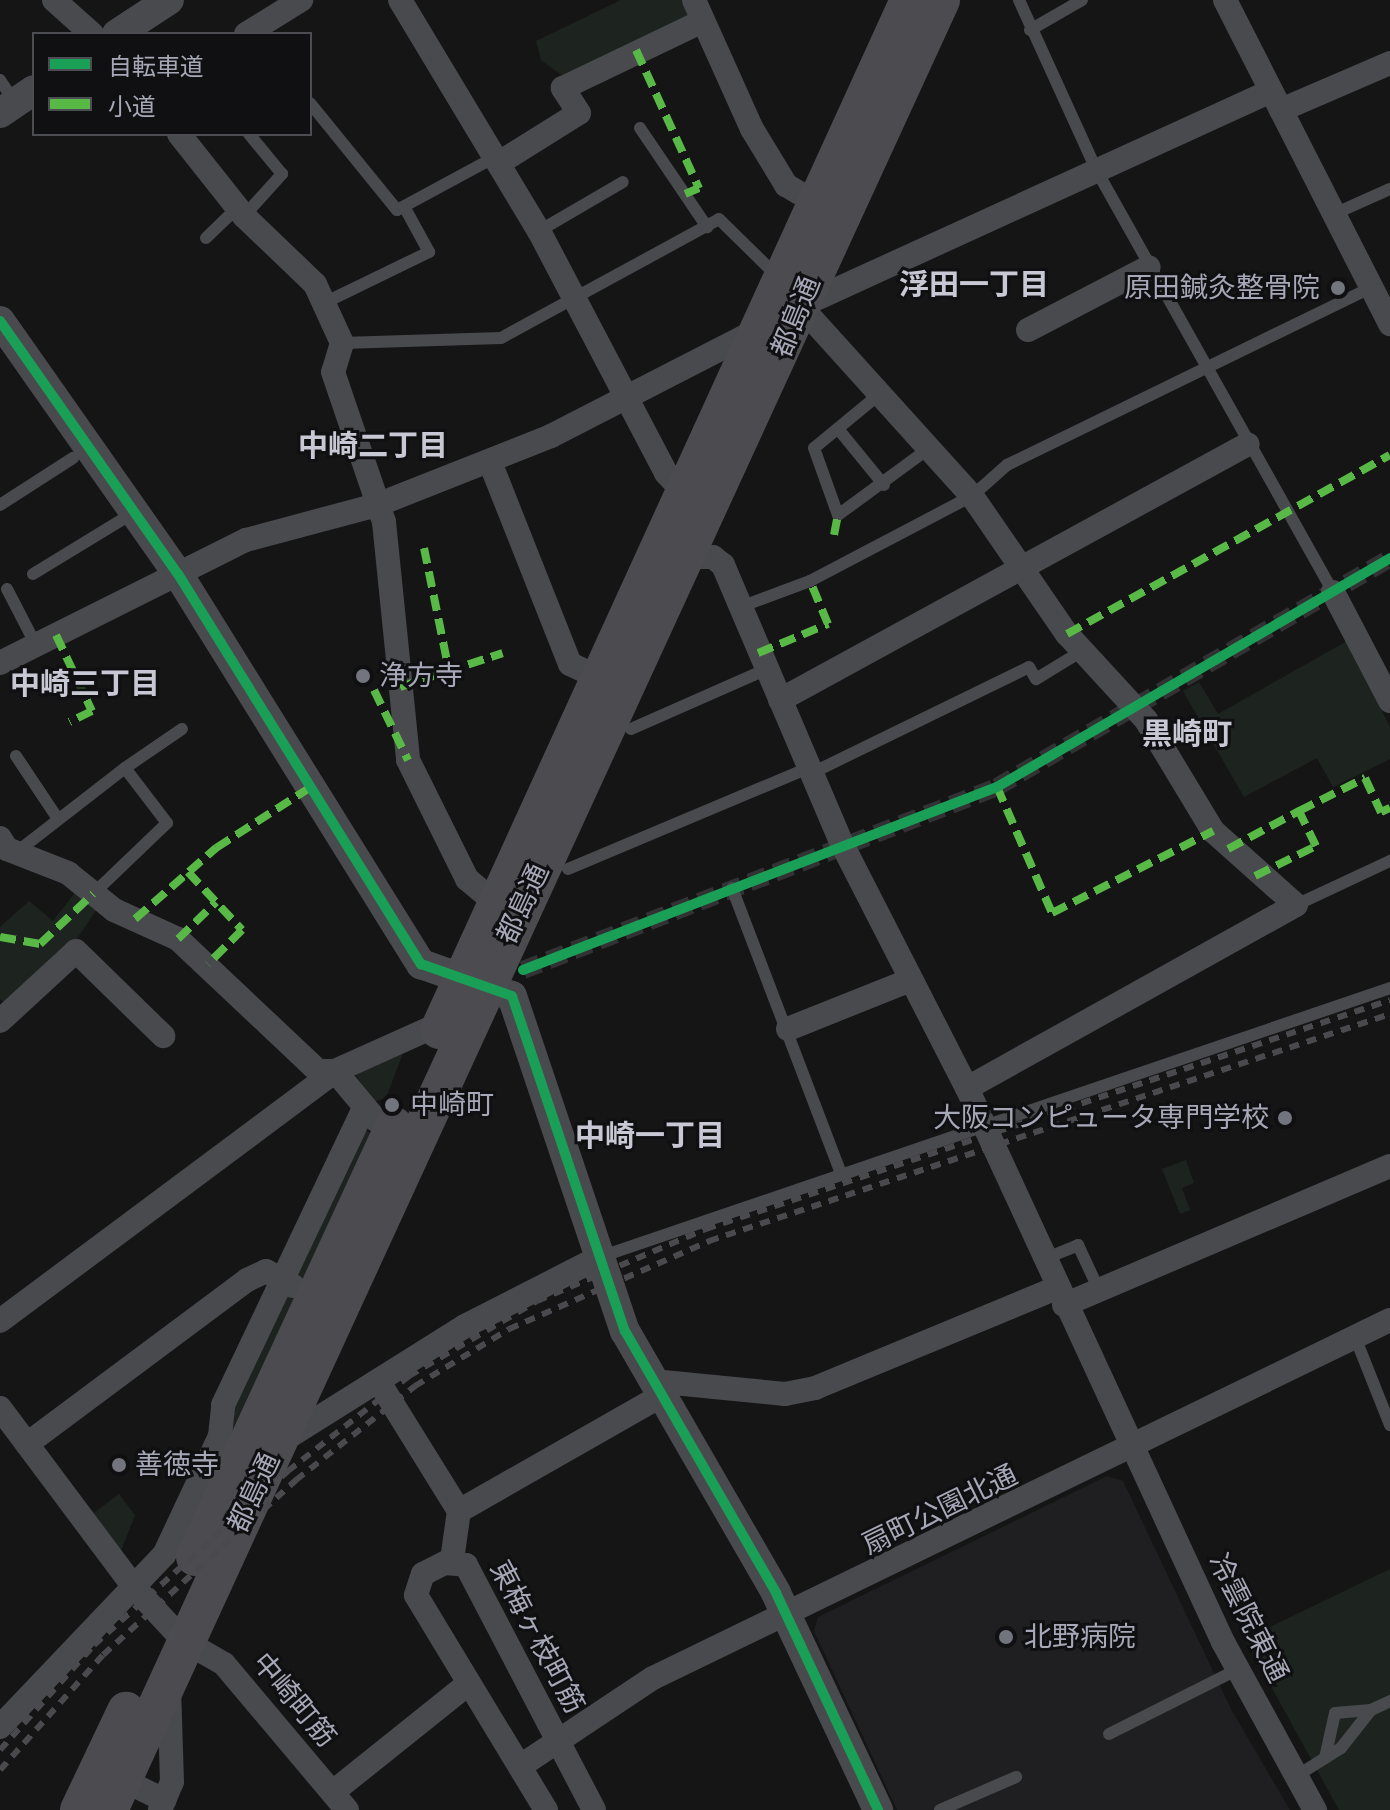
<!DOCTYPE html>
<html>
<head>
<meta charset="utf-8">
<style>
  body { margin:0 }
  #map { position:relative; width:1390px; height:1810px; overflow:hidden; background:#151515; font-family:Raleway,"Noto Sans JP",sans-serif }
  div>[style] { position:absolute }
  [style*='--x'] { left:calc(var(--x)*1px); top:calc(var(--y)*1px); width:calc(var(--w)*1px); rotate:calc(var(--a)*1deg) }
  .built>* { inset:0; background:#1f1f21 }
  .green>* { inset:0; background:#1d241f }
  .pedestrian-tunnel>* { height:18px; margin-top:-9px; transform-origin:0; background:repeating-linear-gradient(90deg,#323235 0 18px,transparent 0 27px) }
  .service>* { height:12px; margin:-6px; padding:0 6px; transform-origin:6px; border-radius:6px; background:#494a4e }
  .minor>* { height:24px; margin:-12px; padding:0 12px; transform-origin:12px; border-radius:12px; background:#494a4e }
  .tertiary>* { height:30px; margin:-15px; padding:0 15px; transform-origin:15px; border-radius:15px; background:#494a4e }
  .primary>* { height:38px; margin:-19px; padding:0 19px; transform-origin:19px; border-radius:19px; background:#4c4b50 }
  .rail>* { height:6px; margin-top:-3px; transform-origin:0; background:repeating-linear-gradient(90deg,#4a4a4e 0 10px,transparent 0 18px) }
  .quiet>* { height:8px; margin-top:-4px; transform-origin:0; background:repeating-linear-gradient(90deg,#58b947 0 16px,transparent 0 24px) }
  .cycleway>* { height:10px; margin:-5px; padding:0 5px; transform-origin:5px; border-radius:5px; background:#1a9f57 }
  .dots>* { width:22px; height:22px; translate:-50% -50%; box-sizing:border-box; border:4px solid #100f11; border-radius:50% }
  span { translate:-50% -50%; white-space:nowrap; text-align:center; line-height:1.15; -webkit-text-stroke:6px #100f11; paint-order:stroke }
  .poi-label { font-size:28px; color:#a6a8b7 }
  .right { translate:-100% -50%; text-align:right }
  .left { translate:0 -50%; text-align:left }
  .street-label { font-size:28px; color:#a6a8b7 }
  .neighbourhood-label { font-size:30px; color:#c7c8d3; font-weight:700 }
  .legend { position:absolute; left:32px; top:32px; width:280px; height:104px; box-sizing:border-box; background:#100f11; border:2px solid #4c4c53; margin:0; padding:10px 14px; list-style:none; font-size:24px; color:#a6a8b7 }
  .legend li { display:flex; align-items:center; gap:16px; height:40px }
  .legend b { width:40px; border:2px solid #4c4c53 }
</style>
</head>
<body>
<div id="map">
  <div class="built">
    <div style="clip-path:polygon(1107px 1476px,1123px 1481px,1231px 1709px,1290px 1810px,897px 1810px,814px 1631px,818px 1617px)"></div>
  </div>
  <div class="green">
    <div style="clip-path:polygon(621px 0,689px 0,696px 19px,564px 77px,541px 60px,536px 41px)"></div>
    <div style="clip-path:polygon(1347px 641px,1390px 727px,1390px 759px,1333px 787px,1317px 758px,1244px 797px,1183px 691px,1199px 682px,1218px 714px)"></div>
    <div style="clip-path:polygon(77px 890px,99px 906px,72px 946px,8px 1005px,0 999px,0 927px,29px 901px,53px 921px)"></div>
    <div style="clip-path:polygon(403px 1053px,386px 1098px,373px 1102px,355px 1074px)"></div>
    <div style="clip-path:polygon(365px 1130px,370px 1133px,303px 1279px,295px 1276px)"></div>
    <div style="clip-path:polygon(1186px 1160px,1194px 1183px,1182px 1188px,1190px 1210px,1180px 1214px,1162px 1169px)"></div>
    <div style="clip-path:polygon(286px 1292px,295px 1295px,208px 1487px,229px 1412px)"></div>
    <div style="clip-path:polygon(119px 1494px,135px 1515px,121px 1551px,91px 1515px)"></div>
    <div style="clip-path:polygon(1390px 1569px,1390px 1810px,1339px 1810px,1245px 1639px)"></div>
  </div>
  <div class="pedestrian-tunnel">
    <div style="--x:523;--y:970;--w:508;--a:-21.11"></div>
    <div style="--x:997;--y:787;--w:455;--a:-30.2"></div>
  </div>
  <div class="service">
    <div style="--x:1019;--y:0;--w:190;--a:65.5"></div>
    <div style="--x:1098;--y:173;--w:480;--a:60.7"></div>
    <div style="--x:1030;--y:30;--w:60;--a:-30"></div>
    <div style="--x:0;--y:80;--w:27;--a:56"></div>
    <div style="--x:310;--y:103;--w:138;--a:50.9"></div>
    <div style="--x:397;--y:210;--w:111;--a:-28.4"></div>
    <div style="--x:640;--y:128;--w:120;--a:55.9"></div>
    <div style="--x:1334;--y:214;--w:61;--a:-24.1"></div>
    <div style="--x:244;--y:216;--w:57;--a:-47.9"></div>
    <div style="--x:282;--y:174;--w:52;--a:-129.5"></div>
    <div style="--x:539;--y:231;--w:97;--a:-30.3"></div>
    <div style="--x:206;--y:238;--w:43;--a:-44.1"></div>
    <div style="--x:324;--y:303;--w:117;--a:-25.9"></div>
    <div style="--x:429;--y:252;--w:48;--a:-118.7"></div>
    <div style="--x:342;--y:343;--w:159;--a:-1.8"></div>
    <div style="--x:501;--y:338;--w:248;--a:-28.6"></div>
    <div style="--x:719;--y:219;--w:81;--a:44.5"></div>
    <div style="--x:876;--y:397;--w:80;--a:140.6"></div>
    <div style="--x:814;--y:448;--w:71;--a:70.3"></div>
    <div style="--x:838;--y:515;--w:108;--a:-36.3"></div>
    <div style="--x:839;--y:430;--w:71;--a:50.7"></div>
    <div style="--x:0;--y:505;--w:87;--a:-32.8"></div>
    <div style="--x:33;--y:574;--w:117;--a:-31.4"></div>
    <div style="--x:7;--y:589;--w:63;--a:62.6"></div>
    <div style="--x:740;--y:607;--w:75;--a:-20.4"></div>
    <div style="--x:810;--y:581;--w:183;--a:-27.7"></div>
    <div style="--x:972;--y:496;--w:47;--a:-41.5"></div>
    <div style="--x:1007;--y:465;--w:406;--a:-26"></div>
    <div style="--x:631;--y:729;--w:146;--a:-23.8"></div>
    <div style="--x:16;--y:756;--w:76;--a:56.3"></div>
    <div style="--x:125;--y:768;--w:69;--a:-34.4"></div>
    <div style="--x:814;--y:772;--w:239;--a:-26"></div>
    <div style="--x:1029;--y:667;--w:14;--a:60"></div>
    <div style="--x:1036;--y:679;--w:54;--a:-31.3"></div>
    <div style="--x:18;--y:851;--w:135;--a:-37.8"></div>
    <div style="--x:125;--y:768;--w:69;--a:52.6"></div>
    <div style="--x:167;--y:823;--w:103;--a:136.2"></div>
    <div style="--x:568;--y:869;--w:264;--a:-22.8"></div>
    <div style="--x:732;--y:888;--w:303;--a:69.1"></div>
    <div style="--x:1296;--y:905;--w:104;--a:-25.1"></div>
    <div style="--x:600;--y:1257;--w:835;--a:-18.8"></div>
    <div style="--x:1044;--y:1259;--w:37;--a:-22"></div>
    <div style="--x:1078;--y:1245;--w:50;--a:65"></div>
    <div style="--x:1355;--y:1337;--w:95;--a:68.3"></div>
    <div style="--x:1109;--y:1734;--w:144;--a:-26.7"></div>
    <div style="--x:1325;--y:1758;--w:46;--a:-77.5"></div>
    <div style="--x:1335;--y:1713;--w:36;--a:-5"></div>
    <div style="--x:1298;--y:1775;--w:51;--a:-32.1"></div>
    <div style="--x:1341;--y:1748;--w:48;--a:-51.7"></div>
    <div style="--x:1371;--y:1710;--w:21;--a:-25"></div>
    <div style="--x:940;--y:1810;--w:83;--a:-23.5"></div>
  </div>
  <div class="minor">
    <div style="--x:54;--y:0;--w:51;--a:41.8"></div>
    <div style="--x:400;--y:0;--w:270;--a:59"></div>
    <div style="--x:539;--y:231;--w:273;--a:62.3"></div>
    <div style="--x:666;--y:473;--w:26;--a:47"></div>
    <div style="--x:694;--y:0;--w:141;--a:65.8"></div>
    <div style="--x:752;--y:129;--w:66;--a:58.7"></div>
    <div style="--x:786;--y:185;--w:31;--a:31"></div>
    <div style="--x:1225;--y:0;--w:364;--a:63"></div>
    <div style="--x:246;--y:34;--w:65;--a:-31.7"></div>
    <div style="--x:1281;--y:110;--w:119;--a:-23.3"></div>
    <div style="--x:179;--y:134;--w:105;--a:51.6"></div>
    <div style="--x:244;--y:216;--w:98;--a:43.8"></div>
    <div style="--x:315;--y:284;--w:65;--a:65.4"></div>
    <div style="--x:342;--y:343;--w:30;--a:107"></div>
    <div style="--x:333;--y:372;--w:158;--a:71.2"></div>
    <div style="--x:384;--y:522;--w:239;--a:84.2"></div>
    <div style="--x:408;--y:760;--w:133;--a:63.6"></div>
    <div style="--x:467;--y:879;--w:34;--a:40"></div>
    <div style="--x:499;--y:163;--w:94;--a:-32"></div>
    <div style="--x:579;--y:113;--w:30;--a:-123"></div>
    <div style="--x:563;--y:88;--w:155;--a:-25.6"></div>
    <div style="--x:793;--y:298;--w:267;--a:47.9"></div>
    <div style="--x:972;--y:496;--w:168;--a:55.5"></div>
    <div style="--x:1067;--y:634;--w:117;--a:47.4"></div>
    <div style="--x:1146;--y:720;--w:130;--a:58.9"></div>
    <div style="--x:1213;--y:831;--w:111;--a:41.7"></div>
    <div style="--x:1296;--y:905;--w:376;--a:150.9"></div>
    <div style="--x:796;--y:308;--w:522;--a:-24.55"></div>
    <div style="--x:1028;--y:330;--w:136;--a:-27.5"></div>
    <div style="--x:490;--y:462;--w:217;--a:68.4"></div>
    <div style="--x:570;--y:664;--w:29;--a:25"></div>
    <div style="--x:687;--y:557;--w:26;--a:0"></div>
    <div style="--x:713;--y:557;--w:13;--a:39"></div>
    <div style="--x:723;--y:565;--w:306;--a:66.9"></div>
    <div style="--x:843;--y:846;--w:272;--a:62.9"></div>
    <div style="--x:967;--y:1088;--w:610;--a:65.2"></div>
    <div style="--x:1223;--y:1642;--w:192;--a:61.3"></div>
    <div style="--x:1333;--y:592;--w:123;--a:62.4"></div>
    <div style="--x:0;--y:663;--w:275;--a:-26.6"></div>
    <div style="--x:246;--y:540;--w:136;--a:-15"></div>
    <div style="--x:377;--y:505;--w:187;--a:-21.6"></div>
    <div style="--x:551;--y:436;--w:236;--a:-27.2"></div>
    <div style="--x:780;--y:700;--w:533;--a:-28.68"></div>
    <div style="--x:0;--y:838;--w:13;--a:58"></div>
    <div style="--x:7;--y:849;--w:66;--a:21.5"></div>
    <div style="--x:68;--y:873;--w:59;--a:38.8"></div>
    <div style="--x:114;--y:910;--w:70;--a:24.4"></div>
    <div style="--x:178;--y:939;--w:192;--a:43.3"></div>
    <div style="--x:318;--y:1071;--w:17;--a:0"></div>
    <div style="--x:0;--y:1021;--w:103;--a:-42.6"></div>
    <div style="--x:76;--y:951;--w:122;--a:44.3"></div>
    <div style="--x:788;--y:1029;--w:129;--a:-21.8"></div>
    <div style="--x:335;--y:1071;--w:64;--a:50.1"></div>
    <div style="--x:1064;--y:1305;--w:354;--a:-23.1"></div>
    <div style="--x:0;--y:1321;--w:418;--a:-36.7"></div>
    <div style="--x:335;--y:1071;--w:117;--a:-24.2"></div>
    <div style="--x:653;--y:1381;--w:133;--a:5.6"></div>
    <div style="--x:785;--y:1394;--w:31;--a:-11"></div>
    <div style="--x:815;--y:1388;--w:261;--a:-22.5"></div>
    <div style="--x:379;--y:1382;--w:152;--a:58.2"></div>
    <div style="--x:0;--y:1408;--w:222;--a:53.2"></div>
    <div style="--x:133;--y:1586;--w:75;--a:47.2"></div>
    <div style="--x:184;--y:1641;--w:46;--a:29.9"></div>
    <div style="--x:224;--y:1664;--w:191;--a:49.9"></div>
    <div style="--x:27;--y:1444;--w:274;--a:-36.7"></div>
    <div style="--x:247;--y:1280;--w:21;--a:-25"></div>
    <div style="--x:266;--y:1271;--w:31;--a:29"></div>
    <div style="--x:277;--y:1444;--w:222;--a:-32.1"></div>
    <div style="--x:465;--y:1326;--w:152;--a:-27.1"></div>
    <div style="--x:452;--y:1560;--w:49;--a:-81.9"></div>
    <div style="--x:459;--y:1511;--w:234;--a:-29.7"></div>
    <div style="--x:0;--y:1727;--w:238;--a:-46.4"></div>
    <div style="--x:164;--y:1555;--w:132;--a:-64.8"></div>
    <div style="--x:220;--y:1436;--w:31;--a:-84"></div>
    <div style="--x:223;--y:1405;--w:324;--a:-64.6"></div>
    <div style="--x:522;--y:1765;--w:157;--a:-33.6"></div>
    <div style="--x:653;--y:1678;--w:819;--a:-25.91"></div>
    <div style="--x:123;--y:1780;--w:46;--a:26"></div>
    <div style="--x:333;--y:1792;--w:173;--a:-38.7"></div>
    <div style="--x:160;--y:1810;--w:30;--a:-67"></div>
    <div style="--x:172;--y:1782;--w:93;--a:-91.8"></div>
    <div style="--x:546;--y:1810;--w:251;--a:-121.2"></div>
    <div style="--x:416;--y:1595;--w:22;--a:-72"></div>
    <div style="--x:423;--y:1574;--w:25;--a:-27"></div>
    <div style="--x:445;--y:1563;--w:21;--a:5"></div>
    <div style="--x:466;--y:1565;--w:276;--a:62.4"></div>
  </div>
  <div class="tertiary">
    <div style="--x:117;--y:34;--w:62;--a:-33.2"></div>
    <div style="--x:0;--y:113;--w:41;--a:-34.1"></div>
    <div style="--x:0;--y:321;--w:309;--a:54.9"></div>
    <div style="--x:178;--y:574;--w:460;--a:58.1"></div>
    <div style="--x:421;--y:964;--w:96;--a:19.4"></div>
    <div style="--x:512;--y:996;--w:354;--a:71.4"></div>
    <div style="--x:625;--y:1331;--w:302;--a:60"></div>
    <div style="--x:776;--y:1593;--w:240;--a:64.8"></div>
  </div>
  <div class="primary">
    <div style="--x:439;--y:1030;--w:1132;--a:-65.47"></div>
    <div style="--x:195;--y:1557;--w:475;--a:-65.2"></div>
    <div style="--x:79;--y:1810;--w:110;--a:-64.6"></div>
    <div style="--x:109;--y:1810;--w:1992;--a:-65.31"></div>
  </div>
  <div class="rail">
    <div style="--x:0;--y:1750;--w:141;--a:-48.2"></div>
    <div style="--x:94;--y:1645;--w:261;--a:-41.9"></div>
    <div style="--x:288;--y:1471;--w:154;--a:-38.1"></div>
    <div style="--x:409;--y:1376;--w:148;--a:-30.4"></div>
    <div style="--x:537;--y:1301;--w:184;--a:-23.1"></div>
    <div style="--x:706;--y:1229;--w:721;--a:-18.51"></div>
    <div style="--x:0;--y:1770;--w:154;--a:-48.2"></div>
    <div style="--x:103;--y:1655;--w:261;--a:-42.2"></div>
    <div style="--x:296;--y:1480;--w:152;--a:-38.3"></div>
    <div style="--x:415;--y:1386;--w:110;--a:-31.2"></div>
    <div style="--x:509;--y:1329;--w:219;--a:-23.7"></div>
    <div style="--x:709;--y:1241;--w:718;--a:-18.43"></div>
  </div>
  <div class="quiet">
    <div style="--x:636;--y:50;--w:152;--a:65.5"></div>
    <div style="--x:699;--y:188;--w:15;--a:157"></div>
    <div style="--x:834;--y:535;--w:20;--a:-79"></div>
    <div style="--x:424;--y:548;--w:126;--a:78.5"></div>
    <div style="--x:1067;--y:634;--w:369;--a:-29"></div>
    <div style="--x:56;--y:635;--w:84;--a:64.7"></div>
    <div style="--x:92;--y:711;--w:25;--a:154"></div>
    <div style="--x:758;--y:653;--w:76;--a:-22.5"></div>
    <div style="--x:828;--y:624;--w:47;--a:-112.7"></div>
    <div style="--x:400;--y:687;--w:108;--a:-18.3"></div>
    <div style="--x:374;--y:690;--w:78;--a:64.1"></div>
    <div style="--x:997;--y:787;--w:137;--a:66.4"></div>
    <div style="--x:1052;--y:913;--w:181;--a:-27"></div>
    <div style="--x:1228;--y:849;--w:81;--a:-28.2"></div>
    <div style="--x:188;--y:872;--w:79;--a:47"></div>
    <div style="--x:242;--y:930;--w:48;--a:135"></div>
    <div style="--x:1255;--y:876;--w:68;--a:-26.2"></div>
    <div style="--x:1316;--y:846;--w:39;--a:-116"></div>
    <div style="--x:1299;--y:811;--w:74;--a:-26.6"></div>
    <div style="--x:1365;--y:778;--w:38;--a:65"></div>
    <div style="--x:1381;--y:812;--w:10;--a:-24"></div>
    <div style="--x:135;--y:919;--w:108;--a:-41.2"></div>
    <div style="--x:216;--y:848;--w:113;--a:-32.7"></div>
    <div style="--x:0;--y:937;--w:41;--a:9.9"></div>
    <div style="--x:40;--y:944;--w:73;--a:-43.3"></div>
    <div style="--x:178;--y:939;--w:53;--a:-44.2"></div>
  </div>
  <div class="cycleway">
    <div style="--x:0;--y:321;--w:309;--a:54.9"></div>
    <div style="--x:178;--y:574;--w:460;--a:58.1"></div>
    <div style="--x:421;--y:964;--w:96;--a:19.4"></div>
    <div style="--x:512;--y:996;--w:354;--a:71.4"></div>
    <div style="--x:625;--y:1331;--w:302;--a:60"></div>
    <div style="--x:776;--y:1593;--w:240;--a:64.8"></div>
    <div style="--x:523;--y:970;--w:508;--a:-21.11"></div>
    <div style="--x:997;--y:787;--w:455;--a:-30.2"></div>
  </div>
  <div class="dots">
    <div style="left:1338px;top:288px;background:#73757e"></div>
    <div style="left:363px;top:676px;background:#73757e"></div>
    <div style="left:392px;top:1105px;background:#73757e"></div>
    <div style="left:1285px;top:1118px;background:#73757e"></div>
    <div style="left:119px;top:1465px;background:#73757e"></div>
    <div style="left:1006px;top:1637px;background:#73757e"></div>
  </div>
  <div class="poi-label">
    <span class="right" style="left:1320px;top:288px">原田鍼灸整骨院</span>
    <span class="left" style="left:379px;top:676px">浄方寺</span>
    <span class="left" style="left:410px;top:1105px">中崎町</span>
    <span class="right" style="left:1269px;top:1118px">大阪コンピュータ専門学校</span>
    <span class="left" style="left:135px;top:1465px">善徳寺</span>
    <span class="left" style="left:1024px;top:1637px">北野病院</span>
  </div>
  <div class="street-label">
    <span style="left:796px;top:317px;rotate:-68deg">都島通</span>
    <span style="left:523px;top:904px;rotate:-65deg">都島通</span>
    <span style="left:254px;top:1493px;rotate:-65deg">都島通</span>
    <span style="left:940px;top:1510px;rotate:-26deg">扇町公園北通</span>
    <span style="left:1248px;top:1618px;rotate:63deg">冷雲院東通</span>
    <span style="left:537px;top:1637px;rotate:62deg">東梅ヶ枝町筋</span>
    <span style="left:294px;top:1700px;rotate:50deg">中崎町筋</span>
  </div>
  <div class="neighbourhood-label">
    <span style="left:974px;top:285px">浮田一丁目</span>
    <span style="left:373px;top:446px">中崎二丁目</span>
    <span style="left:85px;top:684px">中崎三丁目</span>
    <span style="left:1187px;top:734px">黒崎町</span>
    <span style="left:650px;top:1136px">中崎一丁目</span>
  </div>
  <ul class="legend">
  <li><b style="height:10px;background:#1a9f57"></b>自転車道</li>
  <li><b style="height:10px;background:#58b947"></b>小道</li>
  </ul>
</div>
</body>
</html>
